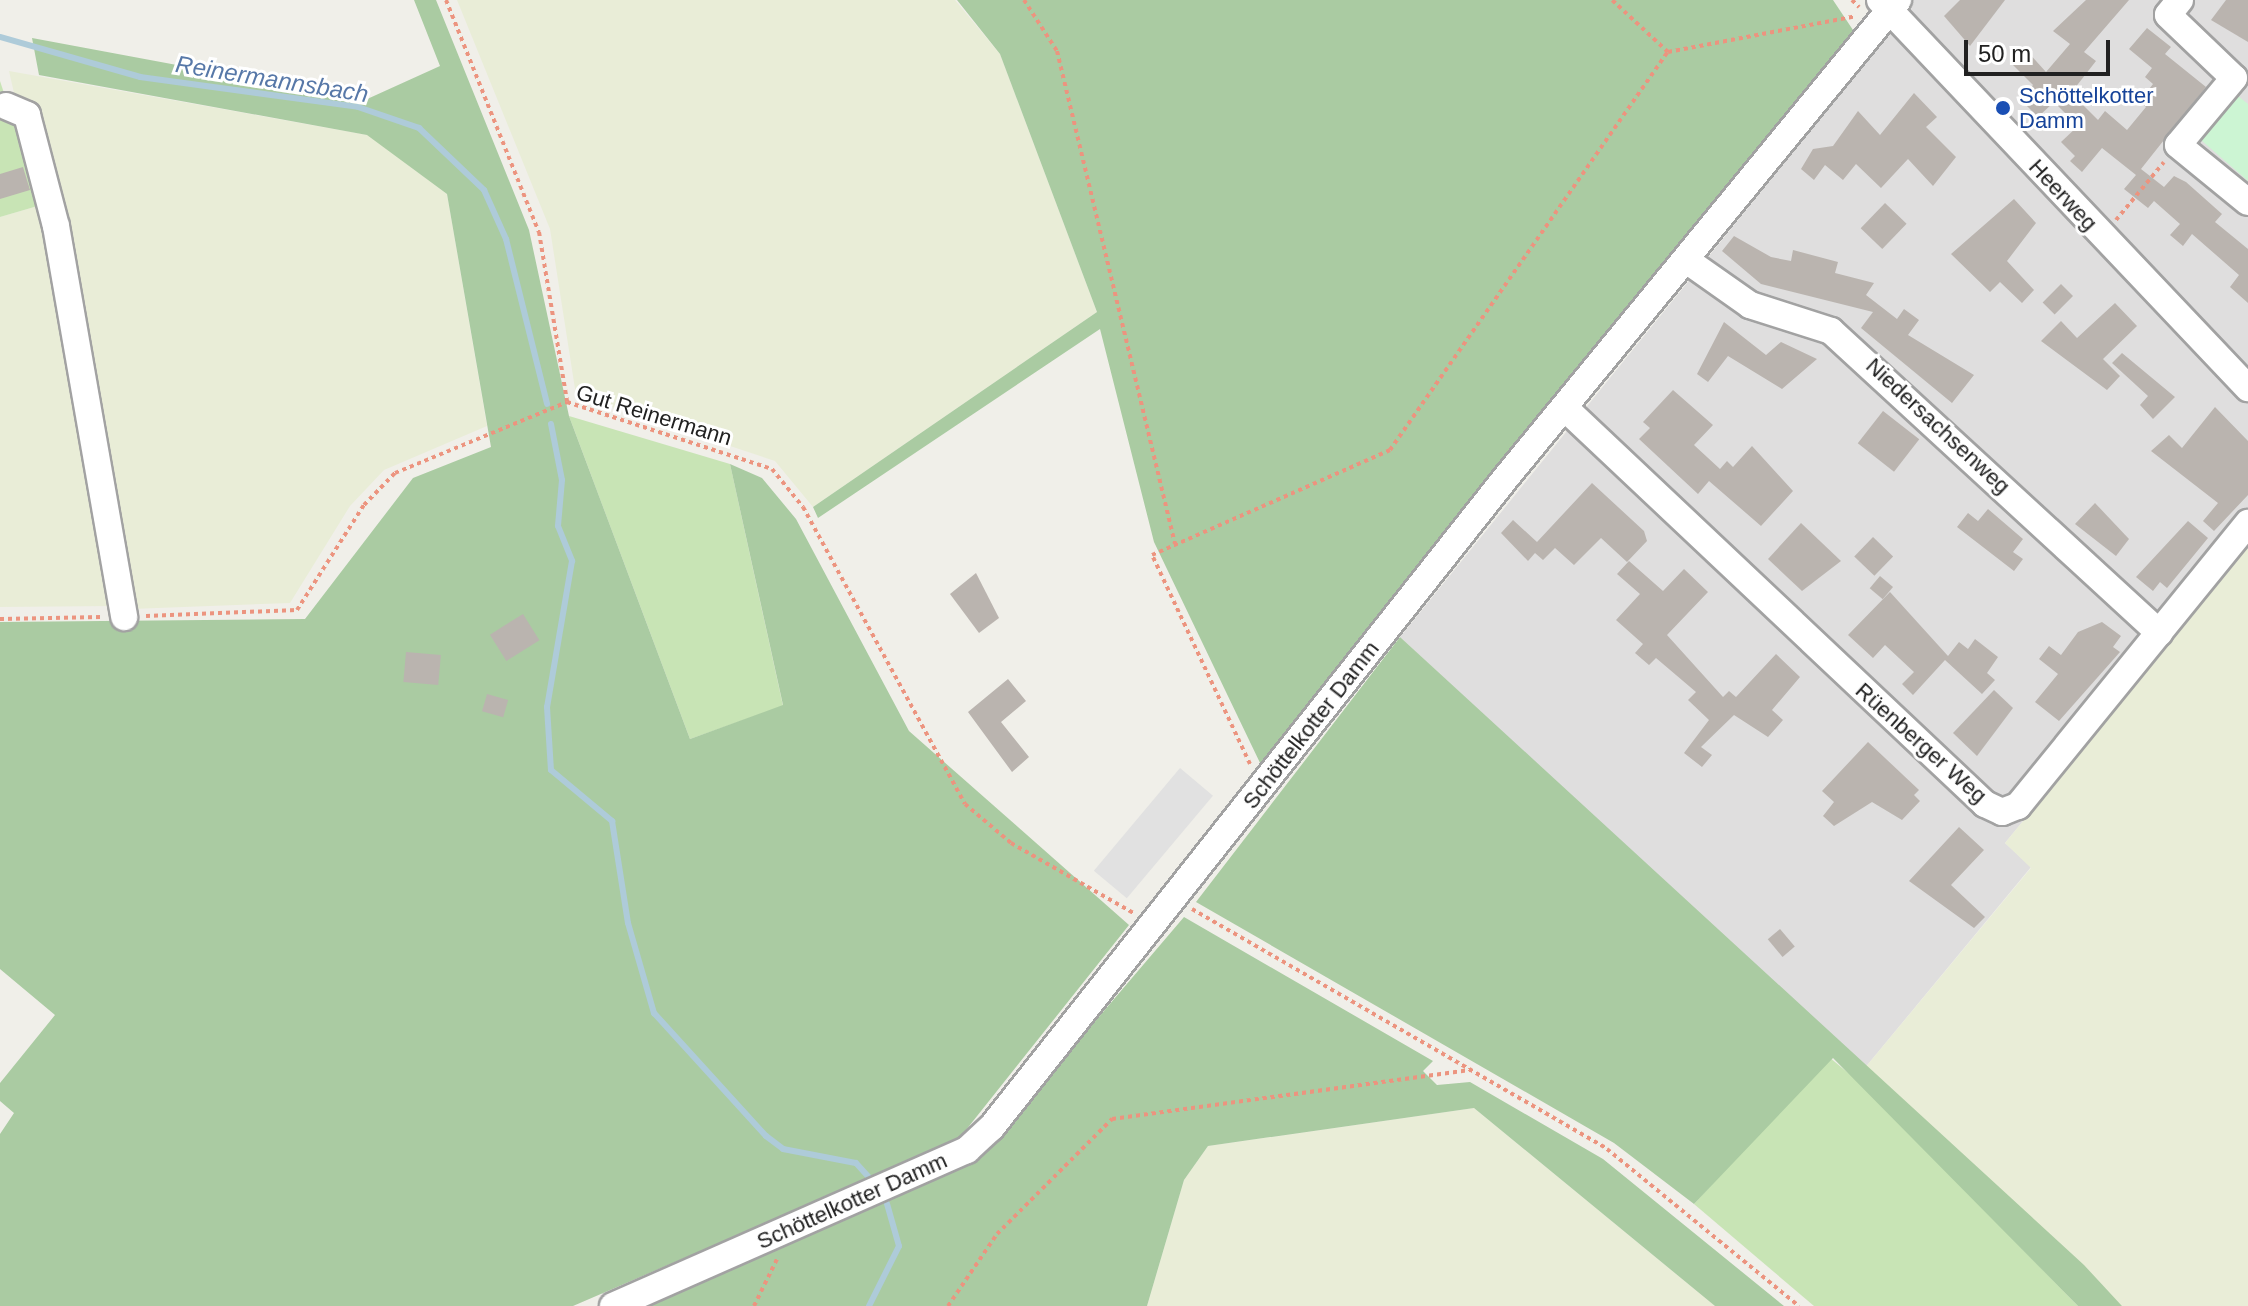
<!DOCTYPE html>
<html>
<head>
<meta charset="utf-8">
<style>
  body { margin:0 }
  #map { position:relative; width:2248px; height:1306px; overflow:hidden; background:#f0efe9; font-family:Arial,sans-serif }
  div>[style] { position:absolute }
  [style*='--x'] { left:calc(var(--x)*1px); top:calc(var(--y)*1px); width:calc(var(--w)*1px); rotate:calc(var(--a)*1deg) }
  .residential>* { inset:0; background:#dfdede }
  .farmland>* { inset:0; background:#e9edd7 }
  .grass>* { inset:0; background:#c8e4b5 }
  .forest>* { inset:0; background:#aacba2 }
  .park>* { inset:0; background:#ccf5d3 }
  .parking>* { inset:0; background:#e1e1e1; transform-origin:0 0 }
  .stream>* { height:6px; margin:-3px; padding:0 3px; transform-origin:3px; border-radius:3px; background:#aecbd9 }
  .building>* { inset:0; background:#bab4af; transform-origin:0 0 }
  .path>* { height:4px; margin-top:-2px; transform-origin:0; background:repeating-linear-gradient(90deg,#ec947f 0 4px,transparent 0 8px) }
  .roads { filter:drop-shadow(2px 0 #a2a2a2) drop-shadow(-2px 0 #a2a2a2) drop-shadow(0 2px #a2a2a2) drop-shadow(0 -2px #a2a2a2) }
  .minor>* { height:26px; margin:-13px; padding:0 13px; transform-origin:13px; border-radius:13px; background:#fff }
  .dots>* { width:22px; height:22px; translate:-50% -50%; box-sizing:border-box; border:4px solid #fff; border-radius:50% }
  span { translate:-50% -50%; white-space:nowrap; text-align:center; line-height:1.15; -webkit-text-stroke:6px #fff; paint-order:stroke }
  .transit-label { font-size:22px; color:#164399 }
  .left { translate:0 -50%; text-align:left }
  .street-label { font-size:22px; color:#212121 }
  .water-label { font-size:24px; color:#5778a8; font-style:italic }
  .scale { position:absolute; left:1964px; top:40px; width:146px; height:36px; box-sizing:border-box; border:4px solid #212121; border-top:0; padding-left:10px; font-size:24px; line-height:28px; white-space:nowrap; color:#212121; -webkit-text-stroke:6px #fff; paint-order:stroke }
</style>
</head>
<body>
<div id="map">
  <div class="residential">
    <div style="clip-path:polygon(1903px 0,2248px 0,2248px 547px,2005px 843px,2031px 867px,1864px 1069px,1400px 637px,1910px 8px)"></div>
  </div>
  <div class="farmland">
    <div style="clip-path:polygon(457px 0,955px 0,1000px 54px,1097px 312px,813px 507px,775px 461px,576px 395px,550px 229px)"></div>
    <div style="clip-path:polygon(9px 71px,368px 135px,447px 194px,487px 426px,384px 470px,350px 506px,290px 603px,131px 609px)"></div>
    <div style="clip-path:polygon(41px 205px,114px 606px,0 607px,0 217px)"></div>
    <div style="clip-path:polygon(2248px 547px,2248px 1306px,2122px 1306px,1864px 1069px,2031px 868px,2005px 843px)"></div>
    <div style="clip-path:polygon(1474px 1108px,1715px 1306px,1147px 1306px,1184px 1180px,1208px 1146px)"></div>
  </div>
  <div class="grass">
    <div style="clip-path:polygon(0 81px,41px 205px,0 217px)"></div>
    <div style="clip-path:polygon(569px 416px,730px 464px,783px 706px,690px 739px)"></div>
    <div style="clip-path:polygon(1829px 1057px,1859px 1082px,2078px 1306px,1814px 1306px,1694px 1204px)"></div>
  </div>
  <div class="forest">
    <div style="clip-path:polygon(414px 0,436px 0,529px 230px,569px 416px,690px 739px,783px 705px,730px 464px,762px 478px,796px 519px,909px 731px,1129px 925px,958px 1140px,573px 1306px,0 1306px,0 1134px,14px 1113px,0 1101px,0 1083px,55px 1015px,0 969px,0 622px,305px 619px,413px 478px,491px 447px,447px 194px,367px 135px,39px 75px,32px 38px,365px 100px,440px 66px)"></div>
    <div style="clip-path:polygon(957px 0,1833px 0,1855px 33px,1262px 767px,1154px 542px,1100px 329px,818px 518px,813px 507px,1097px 312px,1000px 54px)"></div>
    <div style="clip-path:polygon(1400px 637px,2084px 1265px,2122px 1306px,2078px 1306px,1833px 1058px,1694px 1204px,1614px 1143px,1196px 902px)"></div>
    <div style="clip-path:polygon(1184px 917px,1433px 1061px,1423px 1071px,1437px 1085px,1470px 1082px,1603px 1159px,1784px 1306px,1715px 1306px,1474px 1108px,1208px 1146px,1184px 1180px,1147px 1306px,641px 1306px,976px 1161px)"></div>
  </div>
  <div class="park">
    <div style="clip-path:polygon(2238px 96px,2248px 104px,2248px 181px,2201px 140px)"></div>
  </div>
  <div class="parking">
    <div style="left:1180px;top:768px;width:43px;height:134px;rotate:40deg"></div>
  </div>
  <div class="stream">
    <div style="--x:0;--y:37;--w:146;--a:15.9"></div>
    <div style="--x:140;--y:77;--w:220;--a:7.8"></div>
    <div style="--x:358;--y:107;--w:65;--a:19"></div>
    <div style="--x:419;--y:128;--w:90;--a:43.6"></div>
    <div style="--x:484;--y:190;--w:54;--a:65.8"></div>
    <div style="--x:506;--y:239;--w:170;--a:76"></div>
    <div style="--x:551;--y:424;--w:57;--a:78.9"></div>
    <div style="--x:562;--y:480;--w:46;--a:95"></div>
    <div style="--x:558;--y:526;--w:38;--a:68"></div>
    <div style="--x:572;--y:561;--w:148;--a:99.7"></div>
    <div style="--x:547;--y:707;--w:63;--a:86.4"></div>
    <div style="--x:551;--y:770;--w:80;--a:39.9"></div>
    <div style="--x:612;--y:821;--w:103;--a:81.1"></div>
    <div style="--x:628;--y:923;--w:94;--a:73.9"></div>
    <div style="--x:654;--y:1013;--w:166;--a:47.7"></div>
    <div style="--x:766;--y:1136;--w:21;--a:37"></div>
    <div style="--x:783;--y:1149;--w:74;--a:10.9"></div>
    <div style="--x:856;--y:1163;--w:25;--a:48"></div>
    <div style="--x:869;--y:1306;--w:67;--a:-63.4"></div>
    <div style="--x:899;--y:1246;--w:44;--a:-105.9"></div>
  </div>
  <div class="building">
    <div style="clip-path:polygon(1960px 0,2005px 0,1970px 46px,1944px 16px)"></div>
    <div style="clip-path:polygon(2086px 0,2129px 0,2084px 52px,2096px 61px,2071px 93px,2098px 120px,2105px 111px,2127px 130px,2146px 107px,2140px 101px,2153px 84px,2145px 77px,2152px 68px,2129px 49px,2147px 28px,2171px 47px,2165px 54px,2206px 87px,2141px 169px,2164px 187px,2174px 176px,2186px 182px,2222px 214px,2215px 222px,2248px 249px,2248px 303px,2230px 287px,2239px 275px,2192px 234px,2183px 246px,2170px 235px,2180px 224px,2154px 201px,2148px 208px,2124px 189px,2136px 175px,2102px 148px,2082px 172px,2070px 161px,2075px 156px,2061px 142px,2078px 126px,2054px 102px,2038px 117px,2021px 100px,2033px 85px,2012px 64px,2026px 50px,2046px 72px,2070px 44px,2053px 31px)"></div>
    <div style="clip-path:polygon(2226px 0,2248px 0,2248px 42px,2211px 20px)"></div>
    <div style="clip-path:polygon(1914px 93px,1937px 117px,1926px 127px,1956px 157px,1933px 186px,1908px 159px,1881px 188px,1856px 164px,1843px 180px,1825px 165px,1814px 180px,1801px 169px,1813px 149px,1833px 146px,1858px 111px,1880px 135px)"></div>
    <div style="clip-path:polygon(23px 167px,30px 190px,0 199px,0 174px)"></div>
    <div style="clip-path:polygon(2014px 199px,2036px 223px,2007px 261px,2034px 290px,2022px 303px,2000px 282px,1990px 292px,1951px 254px)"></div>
    <div style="left:1885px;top:203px;width:30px;height:35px;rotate:44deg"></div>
    <div style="clip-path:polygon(1734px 236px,1771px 257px,1791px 261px,1793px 250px,1838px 262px,1835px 273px,1874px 283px,1866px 295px,1897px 319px,1904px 309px,1919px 320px,1908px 335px,1974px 375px,1952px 403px,1861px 328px,1873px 312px,1761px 284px,1722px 251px)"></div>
    <div style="left:2061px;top:284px;width:17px;height:26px;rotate:45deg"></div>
    <div style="clip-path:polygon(2115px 303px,2137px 326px,2103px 359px,2120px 376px,2107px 390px,2041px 341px,2061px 321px,2077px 338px)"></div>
    <div style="clip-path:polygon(1724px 322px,1766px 355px,1781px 342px,1817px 359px,1782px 389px,1728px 356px,1708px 382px,1697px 374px)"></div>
    <div style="clip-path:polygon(2122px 353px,2175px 397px,2153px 419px,2140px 405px,2148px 396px,2112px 363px)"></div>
    <div style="clip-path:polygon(1673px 390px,1713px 425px,1694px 445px,1720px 469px,1727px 461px,1733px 467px,1752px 446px,1793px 491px,1761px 526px,1709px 481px,1698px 494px,1639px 439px,1650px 428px,1643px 422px)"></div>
    <div style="clip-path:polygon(2215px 407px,2248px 441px,2248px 495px,2214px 531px,2203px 521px,2218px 503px,2151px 451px,2169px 435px,2182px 448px)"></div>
    <div style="left:1883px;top:411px;width:46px;height:41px;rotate:38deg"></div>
    <div style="clip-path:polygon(1592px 483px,1644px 531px,1647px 541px,1627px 562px,1601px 538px,1574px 565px,1555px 548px,1543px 560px,1535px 553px,1528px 561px,1501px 533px,1513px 520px,1537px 542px)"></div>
    <div style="clip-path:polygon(2095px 503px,2129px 539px,2116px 556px,2075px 524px)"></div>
    <div style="clip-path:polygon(1988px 509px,2023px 539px,2013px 552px,2023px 559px,2014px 571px,1957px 527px,1968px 513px,1978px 521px)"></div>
    <div style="clip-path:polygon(2188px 521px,2208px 538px,2167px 588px,2160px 582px,2153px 591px,2136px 577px)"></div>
    <div style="clip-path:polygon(1801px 523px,1841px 561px,1802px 591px,1768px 559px)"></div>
    <div style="left:1873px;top:537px;width:28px;height:27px;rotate:44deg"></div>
    <div style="clip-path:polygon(1629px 561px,1663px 591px,1684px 569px,1708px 592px,1667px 635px,1723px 697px,1729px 691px,1736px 697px,1776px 654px,1800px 677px,1772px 710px,1783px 720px,1768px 737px,1734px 715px,1701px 747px,1712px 755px,1702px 767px,1684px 753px,1709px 720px,1688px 700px,1696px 692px,1656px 658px,1649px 665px,1635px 653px,1643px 644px,1616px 620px,1640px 594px,1617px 574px)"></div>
    <div style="clip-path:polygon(976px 573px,999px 618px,979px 633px,950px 594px)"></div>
    <div style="left:1880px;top:576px;width:17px;height:16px;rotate:40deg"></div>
    <div style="clip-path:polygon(1890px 592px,1948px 656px,1959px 642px,1968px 649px,1975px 639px,1998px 657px,1987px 673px,1995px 680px,1982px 694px,1945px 660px,1913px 695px,1902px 684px,1914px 672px,1885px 645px,1873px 658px,1848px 635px)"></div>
    <div style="left:523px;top:614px;width:31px;height:39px;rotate:58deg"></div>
    <div style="clip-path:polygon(2102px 622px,2121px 636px,2113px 647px,2120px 652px,2059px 721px,2035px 702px,2058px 674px,2039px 659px,2049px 646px,2061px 655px,2078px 632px)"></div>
    <div style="left:406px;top:652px;width:35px;height:30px;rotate:5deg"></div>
    <div style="clip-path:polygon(1008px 679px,1026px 701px,1001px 722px,1029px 757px,1012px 772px,968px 712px)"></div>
    <div style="clip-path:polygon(1994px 690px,2013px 708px,1977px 756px,1953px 733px)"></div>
    <div style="left:487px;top:694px;width:22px;height:18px;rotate:16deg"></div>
    <div style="clip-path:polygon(1868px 742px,1919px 790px,1914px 795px,1920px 801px,1902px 820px,1872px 802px,1834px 826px,1823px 816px,1834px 802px,1822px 791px)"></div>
    <div style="clip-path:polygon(1959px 827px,1984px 850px,1951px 885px,1985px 917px,1974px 928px,1909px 881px)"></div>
    <div style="left:1780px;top:929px;width:23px;height:16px;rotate:50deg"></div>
  </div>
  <div class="path">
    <div style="--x:446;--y:0;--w:250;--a:68.2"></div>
    <div style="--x:539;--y:232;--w:172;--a:80.6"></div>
    <div style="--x:1024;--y:0;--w:61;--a:57.1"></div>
    <div style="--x:1057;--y:51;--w:507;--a:76.54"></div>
    <div style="--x:1852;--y:0;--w:10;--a:45"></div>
    <div style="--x:1668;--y:52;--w:191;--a:-10.8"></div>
    <div style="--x:2116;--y:220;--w:75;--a:-50.4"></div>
    <div style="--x:146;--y:616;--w:151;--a:-2.3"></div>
    <div style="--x:297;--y:610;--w:125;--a:-57.5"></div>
    <div style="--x:364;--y:505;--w:45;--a:-45.9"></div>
    <div style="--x:395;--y:473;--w:186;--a:-22.4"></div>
    <div style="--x:567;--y:402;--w:216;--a:18.1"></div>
    <div style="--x:772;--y:469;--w:49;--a:50.8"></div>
    <div style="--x:803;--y:507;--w:338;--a:61.4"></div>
    <div style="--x:965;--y:804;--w:60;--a:40.3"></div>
    <div style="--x:1011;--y:843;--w:141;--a:29.8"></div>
    <div style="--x:0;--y:619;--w:101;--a:-1.1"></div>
    <div style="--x:1250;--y:764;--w:231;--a:-115.1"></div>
    <div style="--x:1152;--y:555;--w:260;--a:-23.8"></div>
    <div style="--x:1390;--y:450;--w:485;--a:-55.1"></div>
    <div style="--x:1668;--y:52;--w:76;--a:-137.1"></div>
    <div style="--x:1192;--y:909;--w:479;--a:30"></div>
    <div style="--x:1607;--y:1149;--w:248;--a:39.3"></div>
    <div style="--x:754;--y:1306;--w:52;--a:-63.9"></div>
    <div style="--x:948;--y:1306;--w:87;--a:-55.8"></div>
    <div style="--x:997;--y:1234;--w:163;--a:-45"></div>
    <div style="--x:1112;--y:1119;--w:363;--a:-7.8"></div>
  </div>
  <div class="roads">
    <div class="minor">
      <div style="--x:1880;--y:0;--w:535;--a:46.52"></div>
      <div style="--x:2180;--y:0;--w:19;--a:129"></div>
      <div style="--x:2168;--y:15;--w:91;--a:43.7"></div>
      <div style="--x:2234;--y:78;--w:87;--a:129.9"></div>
      <div style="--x:2178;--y:145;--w:90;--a:39.2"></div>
      <div style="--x:6;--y:106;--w:23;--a:23"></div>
      <div style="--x:27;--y:115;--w:115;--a:75.4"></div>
      <div style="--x:56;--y:226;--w:397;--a:80.1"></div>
      <div style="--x:1689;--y:262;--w:75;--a:35.2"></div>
      <div style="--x:1750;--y:305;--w:85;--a:17.8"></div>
      <div style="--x:1831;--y:331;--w:446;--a:42.6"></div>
      <div style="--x:1566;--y:409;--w:576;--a:43.31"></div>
      <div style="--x:1985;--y:804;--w:19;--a:25"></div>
      <div style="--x:2002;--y:812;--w:17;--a:-21"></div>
      <div style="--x:2018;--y:806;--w:365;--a:-50.9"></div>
      <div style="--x:613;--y:1306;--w:387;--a:-23.8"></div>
      <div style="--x:967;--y:1150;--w:33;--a:-43"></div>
      <div style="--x:991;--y:1128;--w:826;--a:-51.63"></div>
      <div style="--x:1504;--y:480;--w:621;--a:-50.62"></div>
    </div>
  </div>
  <div class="dots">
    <div style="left:2003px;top:108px;background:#1a4fb4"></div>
  </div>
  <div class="transit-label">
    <span class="left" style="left:2019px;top:108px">Schöttelkotter<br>Damm</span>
  </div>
  <div class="street-label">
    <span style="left:2063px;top:195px;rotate:47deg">Heerweg</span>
    <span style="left:654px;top:415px;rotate:17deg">Gut Reinermann</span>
    <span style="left:1938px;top:426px;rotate:43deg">Niedersachsenweg</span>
    <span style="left:1311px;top:725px;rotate:-52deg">Schöttelkotter Damm</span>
    <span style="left:1921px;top:743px;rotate:42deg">Rüenberger Weg</span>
    <span style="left:852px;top:1201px;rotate:-24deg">Schöttelkotter Damm</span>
  </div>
  <div class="water-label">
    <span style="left:272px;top:79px;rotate:9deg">Reinermannsbach</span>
  </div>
  <div class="scale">50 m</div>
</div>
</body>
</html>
